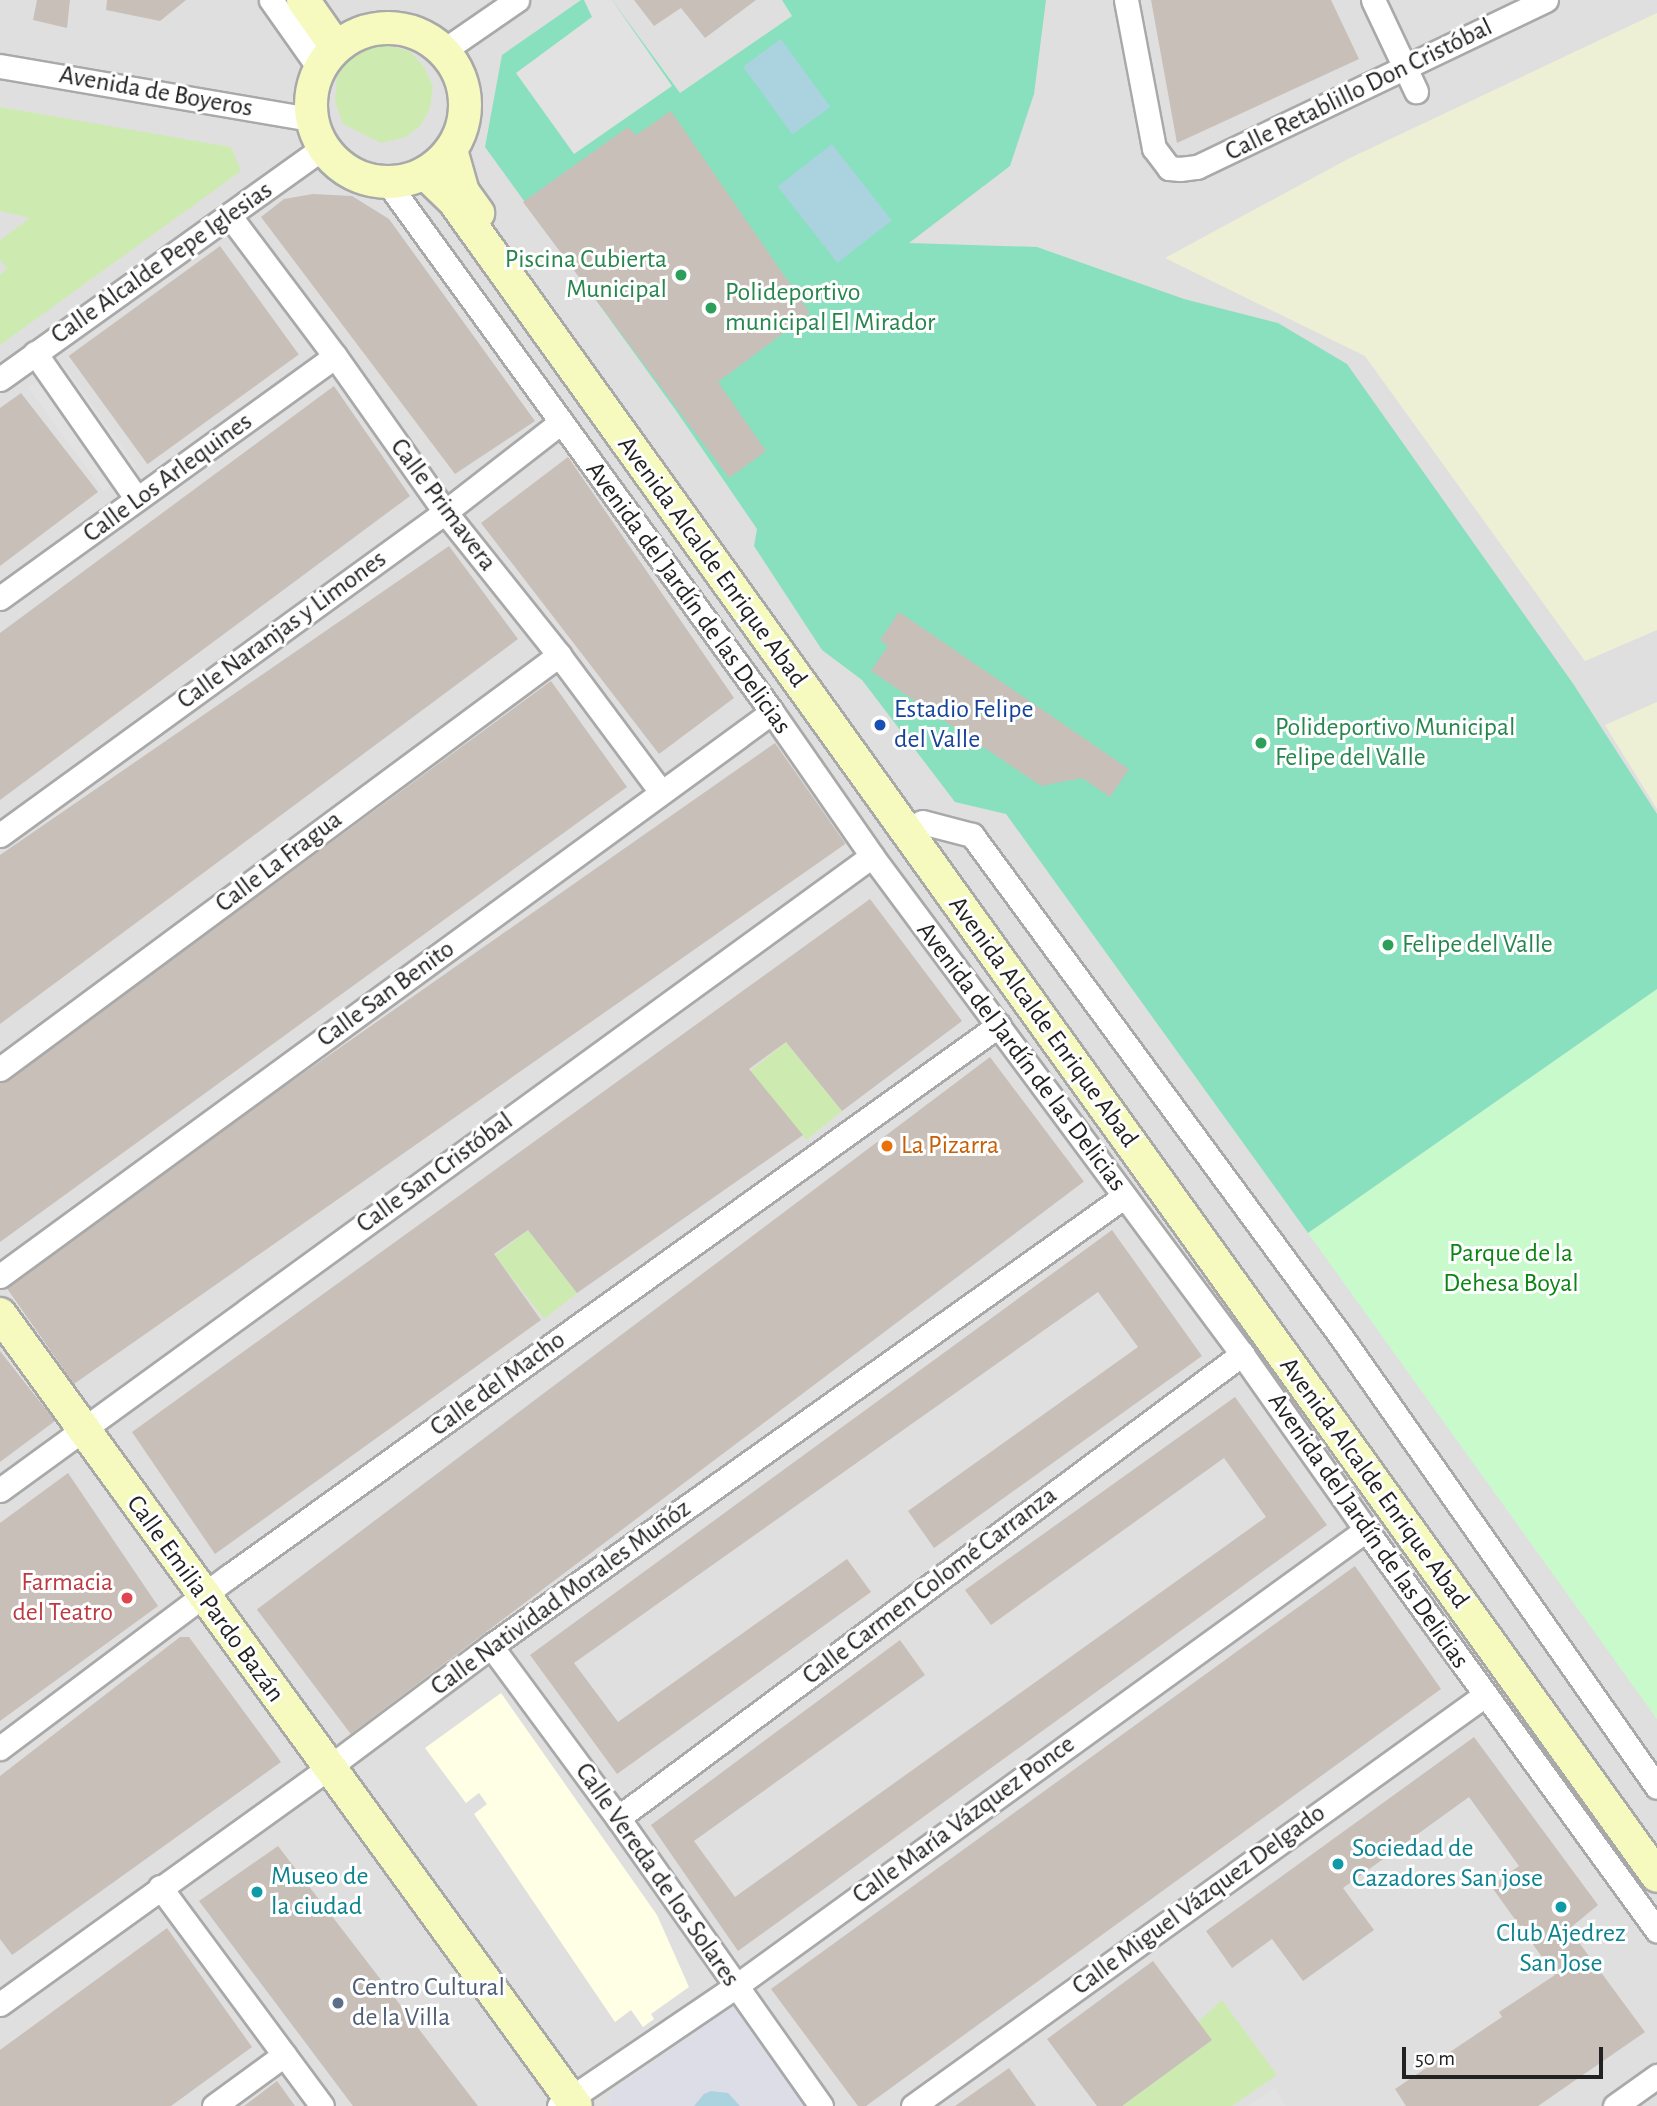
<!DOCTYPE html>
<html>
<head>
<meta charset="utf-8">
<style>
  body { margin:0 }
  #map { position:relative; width:1657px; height:2106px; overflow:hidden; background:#f2efe9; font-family:"Alegreya Sans",sans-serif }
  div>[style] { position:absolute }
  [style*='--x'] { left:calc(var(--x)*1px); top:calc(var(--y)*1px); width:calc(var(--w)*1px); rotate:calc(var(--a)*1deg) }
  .residential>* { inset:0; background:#e0dfdf; transform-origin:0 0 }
  .education>* { inset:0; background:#ffffe5 }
  .farmland>* { inset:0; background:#eef0d5 }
  .grass>* { inset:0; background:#cdebb0; transform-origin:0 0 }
  .park>* { inset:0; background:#c8facc }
  .pitch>* { inset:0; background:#88e0be }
  .parking>* { inset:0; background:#e2e2e2; transform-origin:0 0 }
  .plaza>* { inset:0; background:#dddde8 }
  .water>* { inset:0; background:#aad3df; transform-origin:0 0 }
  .building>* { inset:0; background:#c7bfb8; transform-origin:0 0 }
  .roads { filter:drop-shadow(2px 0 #a9a9a9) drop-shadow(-2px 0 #a9a9a9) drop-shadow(0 2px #a9a9a9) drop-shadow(0 -2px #a9a9a9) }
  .street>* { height:23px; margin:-11.5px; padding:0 11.5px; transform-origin:11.5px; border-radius:11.5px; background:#fff }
  .secondary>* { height:32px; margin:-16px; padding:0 16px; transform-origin:16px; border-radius:16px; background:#f7fabf }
  .secondary>.ring { margin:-16px; padding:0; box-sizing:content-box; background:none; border:32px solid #f7fabf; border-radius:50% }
  .dots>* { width:19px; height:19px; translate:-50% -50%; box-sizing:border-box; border:4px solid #fff; border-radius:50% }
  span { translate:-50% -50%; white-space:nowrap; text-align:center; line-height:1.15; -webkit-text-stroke:6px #fff; paint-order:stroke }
  .street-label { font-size:26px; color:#222 }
  .leisure-label { font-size:26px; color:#27864d }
  .right { translate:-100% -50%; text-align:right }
  .left { translate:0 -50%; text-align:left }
  .transit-label { font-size:26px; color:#164399 }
  .food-label { font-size:26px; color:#c56008 }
  .park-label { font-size:26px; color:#0c8416 }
  .health-label { font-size:26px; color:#be3a42 }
  .culture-label { font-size:26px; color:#0d838f }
  .service-label { font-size:26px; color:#4e5e75 }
  .scale { position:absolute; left:1402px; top:2047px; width:201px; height:32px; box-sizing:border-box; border:4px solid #222; border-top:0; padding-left:9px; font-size:21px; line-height:24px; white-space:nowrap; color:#222; -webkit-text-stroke:5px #fff; paint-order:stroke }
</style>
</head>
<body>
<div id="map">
  <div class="residential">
    <div style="left:0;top:0;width:1657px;height:2106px"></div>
  </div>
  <div class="education">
    <div style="clip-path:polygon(501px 1693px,657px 1915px,689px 1987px,651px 2014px,654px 2019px,643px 2027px,631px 2010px,615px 2022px,474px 1814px,487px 1804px,479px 1793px,466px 1803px,425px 1748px)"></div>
  </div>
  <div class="farmland">
    <div style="clip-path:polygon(1657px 13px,1657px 630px,1585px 661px,1365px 356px,1165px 258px,1348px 159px)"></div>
    <div style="clip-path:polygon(1657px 702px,1657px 809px,1605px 725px)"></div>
  </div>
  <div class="grass">
    <div style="clip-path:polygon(386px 45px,410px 51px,424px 67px,433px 86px,430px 108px,421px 125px,406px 137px,381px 143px,343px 124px,335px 102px,337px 77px,351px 56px,367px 48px)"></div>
    <div style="clip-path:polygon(0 107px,231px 147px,241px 171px,0 345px,0 275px,7px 269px,0 259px,0 240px,30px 218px,0 211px)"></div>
    <div style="left:786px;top:1042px;width:89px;height:46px;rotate:51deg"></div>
    <div style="left:528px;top:1230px;width:80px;height:42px;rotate:52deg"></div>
    <div style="clip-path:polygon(1222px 2000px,1277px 2075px,1232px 2106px,1122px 2106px,1212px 2040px,1198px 2022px)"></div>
  </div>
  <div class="park">
    <div style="clip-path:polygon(1657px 989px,1657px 1719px,1308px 1233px)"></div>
  </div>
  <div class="pitch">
    <div style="clip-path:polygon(581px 0,612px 0,680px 93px,792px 16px,782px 0,1046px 0,1034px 94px,1010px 166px,909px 243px,1037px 247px,1184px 299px,1278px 323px,1347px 364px,1574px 685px,1657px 814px,1657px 989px,1308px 1233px,1006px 814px,955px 802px,862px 680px,822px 650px,754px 546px,757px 529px,677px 412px,485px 147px,502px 55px)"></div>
  </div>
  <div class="parking">
    <div style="clip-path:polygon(584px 0,612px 0,672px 86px,574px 154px,516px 73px,592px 17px)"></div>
    <div style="left:62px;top:363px;width:128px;height:42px;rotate:54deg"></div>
    <div style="clip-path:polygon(1275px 2088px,1286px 2106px,1248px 2106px)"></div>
  </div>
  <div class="plaza">
    <div style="clip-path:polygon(730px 2007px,738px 2009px,808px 2106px,607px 2106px,614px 2090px)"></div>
  </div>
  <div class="water">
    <div style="left:781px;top:39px;width:84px;height:47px;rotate:54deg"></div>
    <div style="left:832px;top:144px;width:97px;height:69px;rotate:52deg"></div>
    <div style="clip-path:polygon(711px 2091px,728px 2093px,740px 2106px,694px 2106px,704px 2094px)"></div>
  </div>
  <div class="building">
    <div style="clip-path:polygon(37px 0,70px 0,67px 28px,33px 20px)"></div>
    <div style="clip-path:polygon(107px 0,186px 0,160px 21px,106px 10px)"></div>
    <div style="clip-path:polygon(634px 0,756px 0,705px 38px,681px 8px,654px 26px)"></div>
    <div style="clip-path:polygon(1151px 0,1331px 0,1359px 59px,1177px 143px)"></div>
    <div style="clip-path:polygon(671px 111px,810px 313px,718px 382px,766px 451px,729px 478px,523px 202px,628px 127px,636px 135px)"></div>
    <div style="clip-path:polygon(313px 194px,352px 196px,389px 219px,535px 421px,455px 474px,261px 217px,284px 199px)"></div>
    <div style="left:220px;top:246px;width:134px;height:187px;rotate:54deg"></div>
    <div style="clip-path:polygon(334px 386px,410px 496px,0 800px,0 633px)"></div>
    <div style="clip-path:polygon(21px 393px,98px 492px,0 566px,0 408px)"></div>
    <div style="clip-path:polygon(568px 457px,734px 698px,659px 754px,481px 523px)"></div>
    <div style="clip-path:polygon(449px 546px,518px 639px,0 1024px,0 855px)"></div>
    <div style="clip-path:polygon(899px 612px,1129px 769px,1110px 797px,1082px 778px,1041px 786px,871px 671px,888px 646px,880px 640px)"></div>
    <div style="clip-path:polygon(551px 681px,627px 787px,0 1242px,0 1083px,8px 1080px)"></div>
    <div style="left:775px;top:743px;width:123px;height:942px;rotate:55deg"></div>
    <div style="clip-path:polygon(870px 899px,962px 1021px,842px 1111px,786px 1042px,749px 1069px,803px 1135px,577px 1293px,528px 1230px,494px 1254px,541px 1320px,215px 1554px,132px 1432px)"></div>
    <div style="left:990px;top:1057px;width:156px;height:918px;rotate:53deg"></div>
    <div style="clip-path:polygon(1112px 1230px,1202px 1356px,934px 1548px,908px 1511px,1138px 1347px,1098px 1292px,574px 1663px,618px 1722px,847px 1559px,871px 1592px,617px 1774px,530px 1655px)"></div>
    <div style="clip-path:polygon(0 1351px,55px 1421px,0 1462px)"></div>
    <div style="clip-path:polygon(1235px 1397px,1327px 1525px,738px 1951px,651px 1825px,900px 1640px,925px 1675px,694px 1841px,735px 1897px,1266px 1517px,1224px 1458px,991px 1625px,965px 1590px)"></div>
    <div style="clip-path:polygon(68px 1473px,158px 1606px,0 1721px,0 1523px)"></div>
    <div style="clip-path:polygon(1355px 1566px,1441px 1689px,866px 2106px,858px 2106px,771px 1989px)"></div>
    <div style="clip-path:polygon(180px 1637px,189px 1637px,281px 1762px,12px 1955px,0 1939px,0 1776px)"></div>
    <div style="clip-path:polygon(1474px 1737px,1598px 1905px,1569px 1929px,1645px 2032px,1538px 2106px,1406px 2106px,1395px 2089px,1502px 2017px,1499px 2012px,1555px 1975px,1491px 1886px,1519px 1866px,1469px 1797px,1343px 1888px,1374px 1930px,1303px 1981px,1272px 1939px,1232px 1968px,1206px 1931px)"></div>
    <div style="clip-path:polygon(278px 1846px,478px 2106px,353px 2106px,199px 1901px)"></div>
    <div style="clip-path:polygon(167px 1928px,252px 2047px,171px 2106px,0 2106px,0 2050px)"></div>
    <div style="clip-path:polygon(1153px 1961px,1212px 2040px,1122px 2106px,1097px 2106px,1047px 2039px)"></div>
    <div style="clip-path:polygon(1009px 2068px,1036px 2106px,955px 2106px)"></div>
    <div style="clip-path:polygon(277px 2081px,295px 2106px,244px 2106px)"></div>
  </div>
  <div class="roads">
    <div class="street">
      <div style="--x:271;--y:0;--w:83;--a:54.8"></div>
      <div style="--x:1126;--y:0;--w:151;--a:79.3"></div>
      <div style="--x:1154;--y:148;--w:25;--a:53"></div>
      <div style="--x:1169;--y:168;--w:11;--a:5"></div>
      <div style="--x:1180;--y:169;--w:17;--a:-7"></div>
      <div style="--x:1197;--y:167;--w:387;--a:-25.6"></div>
      <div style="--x:1373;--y:0;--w:101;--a:64.7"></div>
      <div style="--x:443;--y:51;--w:90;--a:-34.6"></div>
      <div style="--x:0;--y:66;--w:315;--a:9.7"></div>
      <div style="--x:387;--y:182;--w:655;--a:54"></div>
      <div style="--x:772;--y:712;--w:175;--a:55.2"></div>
      <div style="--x:872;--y:856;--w:620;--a:53.39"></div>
      <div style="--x:1242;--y:1354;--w:215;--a:54.8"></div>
      <div style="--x:1366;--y:1530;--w:495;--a:54"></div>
      <div style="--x:229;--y:215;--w:176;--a:53.1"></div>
      <div style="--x:335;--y:356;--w:191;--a:54.8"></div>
      <div style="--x:445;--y:512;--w:183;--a:51.4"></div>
      <div style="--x:559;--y:655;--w:171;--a:53.3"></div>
      <div style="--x:35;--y:353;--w:178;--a:55.1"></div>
      <div style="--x:0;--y:379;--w:397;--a:-35.6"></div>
      <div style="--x:0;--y:598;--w:413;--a:-35.8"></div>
      <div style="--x:922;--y:822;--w:52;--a:14.6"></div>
      <div style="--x:972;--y:835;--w:624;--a:53.66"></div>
      <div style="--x:1342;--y:1338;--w:548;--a:54.95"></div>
      <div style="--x:0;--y:835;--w:550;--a:-35.97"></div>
      <div style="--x:445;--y:512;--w:147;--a:-37.8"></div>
      <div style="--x:0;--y:1069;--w:696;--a:-36.52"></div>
      <div style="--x:0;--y:1276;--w:956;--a:-36.15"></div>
      <div style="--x:0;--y:1490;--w:1078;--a:-36.02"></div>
      <div style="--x:491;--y:1646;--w:214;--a:53.6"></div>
      <div style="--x:618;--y:1818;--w:352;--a:54.8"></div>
      <div style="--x:0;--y:1748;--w:285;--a:-36.9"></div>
      <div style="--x:228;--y:1577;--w:948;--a:-35.6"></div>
      <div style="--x:618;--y:1818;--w:778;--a:-36.63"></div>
      <div style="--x:160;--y:1887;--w:272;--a:53.5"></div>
      <div style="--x:0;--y:2004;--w:404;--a:-35.7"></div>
      <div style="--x:328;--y:1768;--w:204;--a:-36.8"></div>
      <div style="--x:491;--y:1646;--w:777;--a:-35.37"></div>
      <div style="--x:214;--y:2106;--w:87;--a:-36.1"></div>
      <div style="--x:559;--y:2106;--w:214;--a:-34.1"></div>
      <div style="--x:736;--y:1986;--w:778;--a:-35.9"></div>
      <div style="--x:913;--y:2106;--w:704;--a:-35.7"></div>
      <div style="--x:1615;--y:2106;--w:52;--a:-35.5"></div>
    </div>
    <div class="secondary">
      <div style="--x:303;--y:0;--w:57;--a:54.9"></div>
      <div class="ring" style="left:311px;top:28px;width:122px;height:122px"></div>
      <div style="--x:451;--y:150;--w:44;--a:74.1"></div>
      <div style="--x:463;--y:192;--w:26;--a:54"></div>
      <div style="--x:425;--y:173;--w:40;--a:44"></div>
      <div style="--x:454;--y:201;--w:2062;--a:54.31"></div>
      <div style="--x:0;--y:1314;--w:979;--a:53.97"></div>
    </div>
  </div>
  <div class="dots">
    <div style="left:681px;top:275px;background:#2e9e5b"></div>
    <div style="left:711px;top:308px;background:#2e9e5b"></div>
    <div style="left:880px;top:725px;background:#1a4fb4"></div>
    <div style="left:1261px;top:743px;background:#2e9e5b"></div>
    <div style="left:1388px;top:945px;background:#2e9e5b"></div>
    <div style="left:887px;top:1146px;background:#e8710a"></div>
    <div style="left:127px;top:1598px;background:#e0444e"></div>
    <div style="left:1338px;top:1864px;background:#0f9aa8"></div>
    <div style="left:257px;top:1892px;background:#0f9aa8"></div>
    <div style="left:1561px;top:1907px;background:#0f9aa8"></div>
    <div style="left:338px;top:2003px;background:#5c6f8a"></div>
  </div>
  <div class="street-label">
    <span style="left:1359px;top:90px;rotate:-26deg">Calle Retablillo Don Cristóbal</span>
    <span style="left:156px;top:92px;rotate:10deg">Avenida de Boyeros</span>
    <span style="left:162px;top:263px;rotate:-35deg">Calle Alcalde Pepe Iglesias</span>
    <span style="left:168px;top:478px;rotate:-36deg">Calle Los Arlequines</span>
    <span style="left:443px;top:505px;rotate:53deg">Calle Primavera</span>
    <span style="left:712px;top:562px;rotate:54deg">Avenida Alcalde Enrique Abad</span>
    <span style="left:688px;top:598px;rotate:54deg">Avenida del Jardín de las Delicias</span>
    <span style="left:282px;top:630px;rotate:-36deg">Calle Naranjas y Limones</span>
    <span style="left:279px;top:862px;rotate:-37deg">Calle La Fragua</span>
    <span style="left:386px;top:994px;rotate:-36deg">Calle San Benito</span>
    <span style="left:1043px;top:1022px;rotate:54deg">Avenida Alcalde Enrique Abad</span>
    <span style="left:1021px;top:1057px;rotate:53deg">Avenida del Jardín de las Delicias</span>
    <span style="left:435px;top:1173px;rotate:-36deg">Calle San Cristóbal</span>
    <span style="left:498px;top:1384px;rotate:-36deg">Calle del Macho</span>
    <span style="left:1374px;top:1483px;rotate:54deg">Avenida Alcalde Enrique Abad</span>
    <span style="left:1368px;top:1531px;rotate:55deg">Avenida del Jardín de las Delicias</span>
    <span style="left:930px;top:1586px;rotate:-37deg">Calle Carmen Colomé Carranza</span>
    <span style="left:561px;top:1598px;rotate:-36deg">Calle Natividad Morales Muñóz</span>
    <span style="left:205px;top:1599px;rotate:54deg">Calle Emilia Pardo Bazán</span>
    <span style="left:964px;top:1820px;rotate:-36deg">Calle María Vázquez Ponce</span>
    <span style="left:657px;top:1875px;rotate:55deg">Calle Vereda de los Solares</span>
    <span style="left:1199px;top:1900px;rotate:-36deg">Calle Miguel Vázquez Delgado</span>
  </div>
  <div class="leisure-label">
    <span class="right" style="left:667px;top:275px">Piscina Cubierta<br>Municipal</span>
    <span class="left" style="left:725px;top:308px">Polideportivo<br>municipal El Mirador</span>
    <span class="left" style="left:1275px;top:743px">Polideportivo Municipal<br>Felipe del Valle</span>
    <span class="left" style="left:1402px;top:945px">Felipe del Valle</span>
  </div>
  <div class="transit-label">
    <span class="left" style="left:894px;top:725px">Estadio Felipe<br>del Valle</span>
  </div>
  <div class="food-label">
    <span class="left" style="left:901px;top:1146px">La Pizarra</span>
  </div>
  <div class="park-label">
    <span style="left:1511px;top:1269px">Parque de la<br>Dehesa Boyal</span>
  </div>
  <div class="health-label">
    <span class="right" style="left:113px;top:1598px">Farmacia<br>del Teatro</span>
  </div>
  <div class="culture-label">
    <span class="left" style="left:1352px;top:1864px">Sociedad de<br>Cazadores San jose</span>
    <span class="left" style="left:271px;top:1892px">Museo de<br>la ciudad</span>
    <span style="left:1561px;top:1949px">Club Ajedrez<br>San Jose</span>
  </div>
  <div class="service-label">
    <span class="left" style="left:352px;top:2003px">Centro Cultural<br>de la Villa</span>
  </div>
  <div class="scale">50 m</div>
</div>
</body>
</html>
